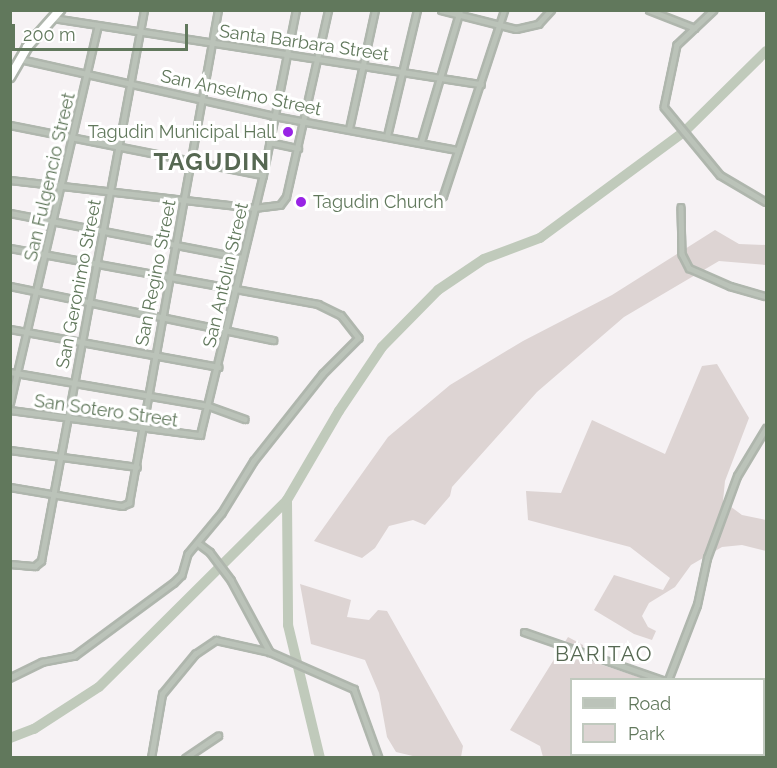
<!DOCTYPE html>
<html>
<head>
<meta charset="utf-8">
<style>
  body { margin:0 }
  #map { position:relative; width:777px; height:768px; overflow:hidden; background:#f6f2f4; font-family:Raleway,sans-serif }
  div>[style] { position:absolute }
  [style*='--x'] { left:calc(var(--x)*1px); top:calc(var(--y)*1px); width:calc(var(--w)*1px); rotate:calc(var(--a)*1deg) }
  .green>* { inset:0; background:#ddd4d3 }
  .river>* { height:10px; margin:-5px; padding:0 5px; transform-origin:5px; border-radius:5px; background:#c0cabb }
  .roads { filter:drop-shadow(2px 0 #afb6ad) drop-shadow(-2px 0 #afb6ad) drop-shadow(0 2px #afb6ad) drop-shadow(0 -2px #afb6ad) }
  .minor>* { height:4.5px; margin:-2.25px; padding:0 2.25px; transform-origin:2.25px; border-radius:2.25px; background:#bbc3b9 }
  .trunk>* { height:8px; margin:-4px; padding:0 4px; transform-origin:4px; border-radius:4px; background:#fff }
  .dots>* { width:16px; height:16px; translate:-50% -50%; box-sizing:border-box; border:3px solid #fff; border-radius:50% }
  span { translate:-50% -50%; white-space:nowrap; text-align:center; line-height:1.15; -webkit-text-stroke:6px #fff; paint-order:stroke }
  .street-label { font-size:18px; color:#61785c }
  .poi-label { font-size:18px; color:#61785c }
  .right { translate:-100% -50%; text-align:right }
  .left { translate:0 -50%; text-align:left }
  .quarter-label { font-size:21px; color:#566852; letter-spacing:1.5px }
  .district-label { font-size:24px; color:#566852; font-weight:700; letter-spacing:1.5px }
  .frame { position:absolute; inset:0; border:12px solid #61785c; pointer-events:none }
  .legend { position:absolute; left:570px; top:678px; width:195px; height:78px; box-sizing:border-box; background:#fff; border:2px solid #c0c9be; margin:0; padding:8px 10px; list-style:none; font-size:18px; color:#61785c }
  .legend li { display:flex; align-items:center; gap:12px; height:30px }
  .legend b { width:30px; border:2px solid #c0c9be }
  .scale { position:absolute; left:12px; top:24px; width:176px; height:27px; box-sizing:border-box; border:3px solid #61785c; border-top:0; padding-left:8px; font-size:18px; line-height:21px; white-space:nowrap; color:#61785c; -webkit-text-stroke:4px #fff; paint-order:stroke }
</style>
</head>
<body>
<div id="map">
  <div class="green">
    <div style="clip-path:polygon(715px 230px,739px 244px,766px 245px,766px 265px,719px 261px,624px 317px,537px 392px,452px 487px,450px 496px,425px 525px,413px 520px,389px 526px,375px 548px,362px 558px,314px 541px,388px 437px,450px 385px,523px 341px,612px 295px)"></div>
    <div style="clip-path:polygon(717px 364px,749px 418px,725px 481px,723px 501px,742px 515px,766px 520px,766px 551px,742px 545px,722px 547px,691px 565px,675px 587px,649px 603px,642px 616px,648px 627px,656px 631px,652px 640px,634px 634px,594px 610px,614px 575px,663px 590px,670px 578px,630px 547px,528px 520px,526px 491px,561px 493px,592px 420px,665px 454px,702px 366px)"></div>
    <div style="clip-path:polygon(300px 584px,351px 600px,347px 617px,369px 620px,378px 610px,387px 611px,463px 746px,461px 757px,417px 757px,396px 752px,387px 737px,379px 693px,365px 660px,311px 644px)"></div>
    <div style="clip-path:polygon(568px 637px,583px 645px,584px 659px,645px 679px,572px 680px,572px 754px,599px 755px,599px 757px,543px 757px,540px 746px,510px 730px)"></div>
  </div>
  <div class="river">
    <div style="--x:287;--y:500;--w:125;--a:89.5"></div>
    <div style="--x:288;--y:625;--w:137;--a:76.5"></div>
    <div style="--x:10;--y:738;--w:26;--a:-21"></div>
    <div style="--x:34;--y:729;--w:77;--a:-32.9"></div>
    <div style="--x:99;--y:687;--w:265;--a:-44.8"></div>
    <div style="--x:287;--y:500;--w:103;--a:-59.7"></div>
    <div style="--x:339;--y:411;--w:77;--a:-56.1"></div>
    <div style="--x:382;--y:347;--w:80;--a:-45.5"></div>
    <div style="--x:438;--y:290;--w:55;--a:-34"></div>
    <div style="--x:484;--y:259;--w:60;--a:-20.6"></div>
    <div style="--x:540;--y:238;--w:179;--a:-36.4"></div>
    <div style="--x:684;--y:132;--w:115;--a:-44.6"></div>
  </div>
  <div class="roads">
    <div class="minor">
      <div style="--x:441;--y:10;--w:77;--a:14.2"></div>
      <div style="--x:516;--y:29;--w:23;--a:-13"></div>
      <div style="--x:538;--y:24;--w:19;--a:-47"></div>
      <div style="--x:649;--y:10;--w:49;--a:21.4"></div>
      <div style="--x:714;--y:10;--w:51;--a:136.6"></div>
      <div style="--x:677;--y:45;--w:63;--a:101.8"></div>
      <div style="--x:664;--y:107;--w:88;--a:50.5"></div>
      <div style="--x:720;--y:175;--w:53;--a:30.4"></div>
      <div style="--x:53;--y:18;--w:433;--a:8.8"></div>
      <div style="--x:20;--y:59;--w:260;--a:12.6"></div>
      <div style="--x:274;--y:116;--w:186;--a:10.5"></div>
      <div style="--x:10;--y:125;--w:258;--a:11.2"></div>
      <div style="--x:349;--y:129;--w:122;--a:-77.7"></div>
      <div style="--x:387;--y:136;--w:130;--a:-76.6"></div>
      <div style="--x:269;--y:142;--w:30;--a:12"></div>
      <div style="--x:421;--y:142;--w:138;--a:-73.5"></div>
      <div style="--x:10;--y:180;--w:246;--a:6.5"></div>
      <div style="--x:254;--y:208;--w:26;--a:-7"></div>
      <div style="--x:280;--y:205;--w:10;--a:-53"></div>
      <div style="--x:286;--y:197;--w:192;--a:-77.3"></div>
      <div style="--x:434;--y:204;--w:12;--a:-42"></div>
      <div style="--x:443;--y:196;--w:196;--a:-71.8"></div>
      <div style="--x:681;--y:207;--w:47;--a:88.8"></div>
      <div style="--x:682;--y:254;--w:16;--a:63"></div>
      <div style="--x:689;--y:268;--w:45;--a:23.7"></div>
      <div style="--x:730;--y:286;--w:37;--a:16"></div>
      <div style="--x:10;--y:213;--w:237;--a:10.9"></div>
      <div style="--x:10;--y:248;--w:313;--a:10.3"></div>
      <div style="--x:318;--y:304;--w:25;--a:26"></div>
      <div style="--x:341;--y:315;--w:29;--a:52"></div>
      <div style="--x:359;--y:338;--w:51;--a:135"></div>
      <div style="--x:323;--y:374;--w:111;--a:128.4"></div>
      <div style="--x:254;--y:461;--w:61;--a:121.6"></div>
      <div style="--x:222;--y:513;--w:53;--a:129.7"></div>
      <div style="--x:188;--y:554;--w:22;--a:106"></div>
      <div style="--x:182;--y:575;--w:11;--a:135"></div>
      <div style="--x:174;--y:583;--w:123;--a:143.6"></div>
      <div style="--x:75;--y:656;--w:33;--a:169"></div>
      <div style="--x:43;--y:662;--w:37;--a:154"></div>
      <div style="--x:10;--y:286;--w:269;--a:11.6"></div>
      <div style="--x:10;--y:329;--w:212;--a:10.3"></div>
      <div style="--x:10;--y:372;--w:202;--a:9.7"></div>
      <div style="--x:209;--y:406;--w:38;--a:20"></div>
      <div style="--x:10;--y:403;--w:387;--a:-76.9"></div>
      <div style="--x:10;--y:410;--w:192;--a:7.5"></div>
      <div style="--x:200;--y:435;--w:268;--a:-76.4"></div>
      <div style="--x:263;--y:175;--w:168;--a:-78.7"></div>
      <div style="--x:10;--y:450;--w:128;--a:7.6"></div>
      <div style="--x:10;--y:487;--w:114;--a:9.6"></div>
      <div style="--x:122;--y:506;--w:8;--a:-23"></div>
      <div style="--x:129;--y:503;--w:501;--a:-79.77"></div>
      <div style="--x:198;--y:543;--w:15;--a:37"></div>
      <div style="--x:210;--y:552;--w:35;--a:53"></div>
      <div style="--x:231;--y:580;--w:82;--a:61.6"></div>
      <div style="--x:270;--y:652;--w:92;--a:23.8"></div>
      <div style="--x:354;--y:689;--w:73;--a:70.1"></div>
      <div style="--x:10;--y:564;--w:25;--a:5"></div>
      <div style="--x:35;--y:566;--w:8;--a:-40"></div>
      <div style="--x:41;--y:561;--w:561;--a:-79.41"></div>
      <div style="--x:524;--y:632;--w:147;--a:19.1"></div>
      <div style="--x:668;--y:680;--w:80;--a:-68.9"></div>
      <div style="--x:697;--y:605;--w:48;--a:-78"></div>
      <div style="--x:707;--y:558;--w:87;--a:-69.9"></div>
      <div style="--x:737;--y:476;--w:56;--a:-58.9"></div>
      <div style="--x:151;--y:758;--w:65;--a:-80.2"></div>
      <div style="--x:162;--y:694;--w:52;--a:-50.5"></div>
      <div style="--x:195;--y:654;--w:25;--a:-34"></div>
      <div style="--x:216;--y:640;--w:55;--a:12.5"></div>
      <div style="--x:185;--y:758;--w:40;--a:-34"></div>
      <div style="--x:632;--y:758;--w:4;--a:-63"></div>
    </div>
    <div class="trunk">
      <div style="--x:10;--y:77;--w:34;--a:-60"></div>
      <div style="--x:27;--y:47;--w:50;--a:-48.3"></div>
    </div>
  </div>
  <div class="dots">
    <div style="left:288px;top:132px;background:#9823e5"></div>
    <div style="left:301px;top:202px;background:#9823e5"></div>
  </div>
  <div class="street-label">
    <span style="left:304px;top:43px;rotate:8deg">Santa Barbara Street</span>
    <span style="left:241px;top:93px;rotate:12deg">San Anselmo Street</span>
    <span style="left:50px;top:177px;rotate:-77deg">San Fulgencio Street</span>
    <span style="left:156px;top:273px;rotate:-79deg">San Regino Street</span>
    <span style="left:226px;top:275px;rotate:-77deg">San Antolin Street</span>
    <span style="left:79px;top:284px;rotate:-79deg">San Geronimo Street</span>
    <span style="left:106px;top:411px;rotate:8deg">San Sotero Street</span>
  </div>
  <div class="poi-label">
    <span class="right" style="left:276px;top:132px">Tagudin Municipal Hall</span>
    <span class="left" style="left:313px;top:202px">Tagudin Church</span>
  </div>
  <div class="quarter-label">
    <span style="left:604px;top:654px">BARITAO</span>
  </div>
  <div class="district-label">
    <span style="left:212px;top:162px">TAGUDIN</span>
  </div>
  <div class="frame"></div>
  <ul class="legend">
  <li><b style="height:8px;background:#bbc3b9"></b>Road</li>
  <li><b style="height:16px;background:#ddd4d3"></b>Park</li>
  </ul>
  <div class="scale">200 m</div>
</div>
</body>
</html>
